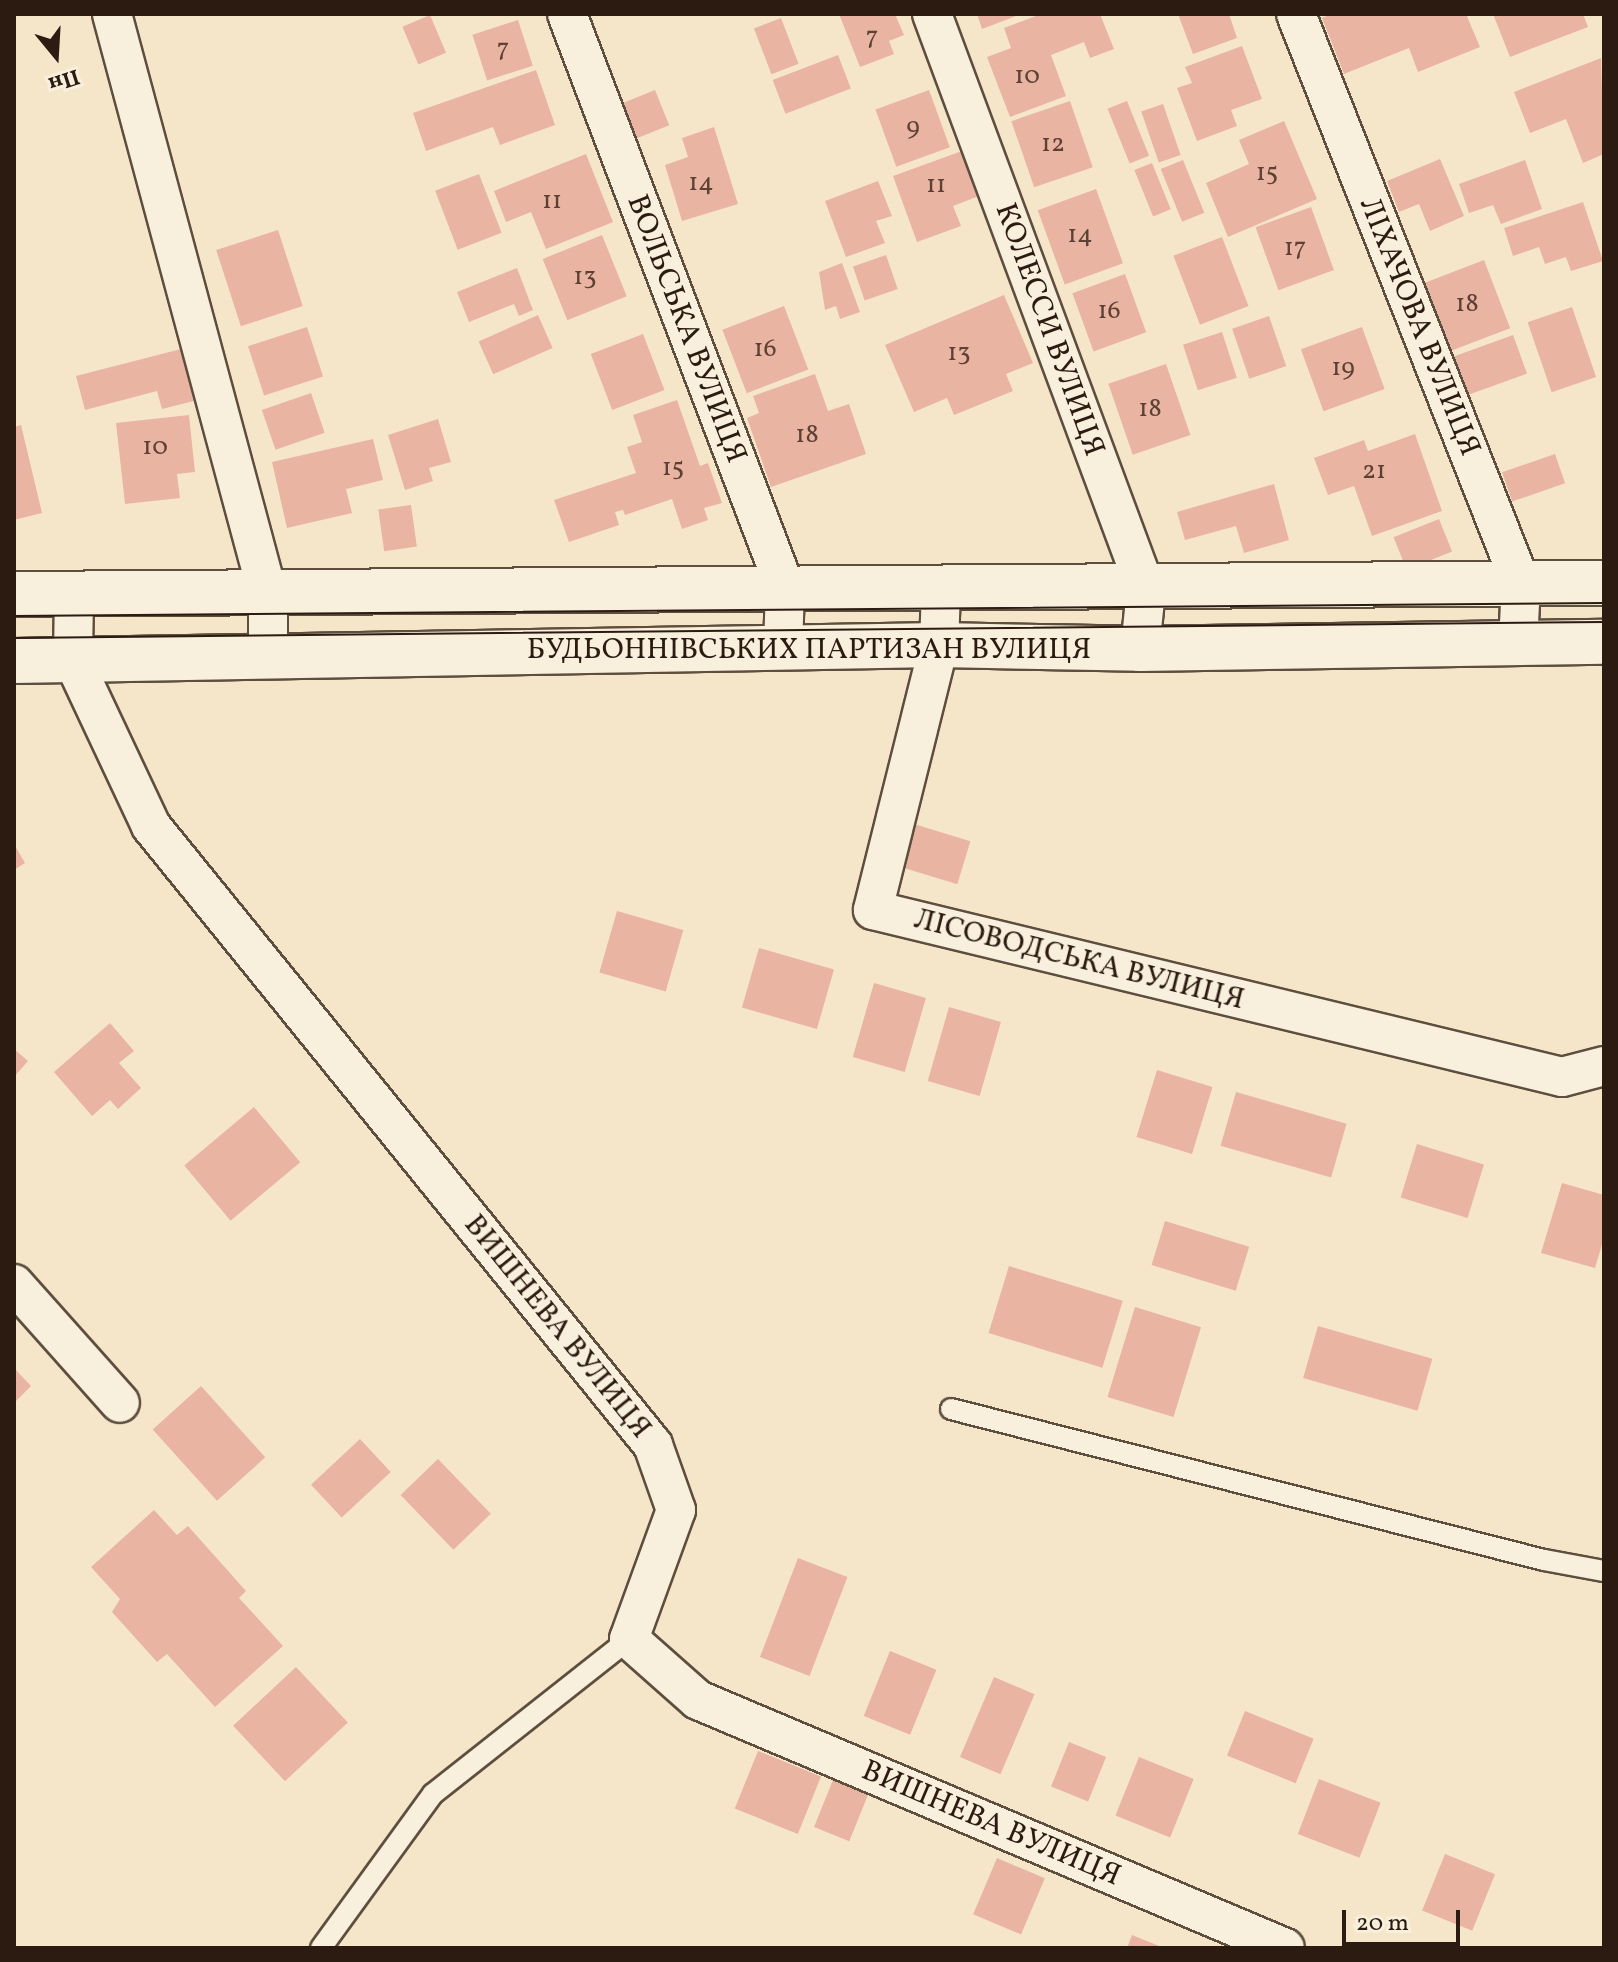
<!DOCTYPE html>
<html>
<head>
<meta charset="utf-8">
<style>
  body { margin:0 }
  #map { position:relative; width:1618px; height:1962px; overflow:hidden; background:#f5e6ca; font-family:Vollkorn,serif }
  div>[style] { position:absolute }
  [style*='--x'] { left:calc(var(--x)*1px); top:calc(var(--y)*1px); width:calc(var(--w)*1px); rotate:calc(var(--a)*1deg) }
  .building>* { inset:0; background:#eab4a2; transform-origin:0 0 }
  .roads { filter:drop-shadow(2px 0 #5e4e3e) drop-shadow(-2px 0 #5e4e3e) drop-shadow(0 2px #5e4e3e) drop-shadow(0 -2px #5e4e3e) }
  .lane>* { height:20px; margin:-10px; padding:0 10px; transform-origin:10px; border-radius:10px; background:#f8efdd }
  .street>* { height:38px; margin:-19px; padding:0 19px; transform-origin:19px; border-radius:19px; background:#f8efdd }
  .secondary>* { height:44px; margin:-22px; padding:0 22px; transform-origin:22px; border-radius:22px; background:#f8efdd }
  .tram>* { height:2px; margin:-1px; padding:0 1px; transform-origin:1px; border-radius:1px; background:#2c1b10 }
  span { translate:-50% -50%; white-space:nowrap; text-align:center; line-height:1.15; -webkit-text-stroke:6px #f8efdd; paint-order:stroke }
  .number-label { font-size:26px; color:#5c4134 }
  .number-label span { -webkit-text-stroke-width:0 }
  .street-label { font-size:30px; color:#2c1b10 }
  .frame { position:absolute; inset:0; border:16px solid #2c1b10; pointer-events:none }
  .north { position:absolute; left:16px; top:16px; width:80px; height:80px; -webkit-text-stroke:6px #f8efdd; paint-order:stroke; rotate:162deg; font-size:22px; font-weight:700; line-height:32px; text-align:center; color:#2c1b10 }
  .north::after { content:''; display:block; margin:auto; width:28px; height:36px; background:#2c1b10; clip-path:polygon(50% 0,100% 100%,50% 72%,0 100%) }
  .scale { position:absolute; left:1342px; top:1910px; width:118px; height:36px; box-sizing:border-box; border:4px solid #2c1b10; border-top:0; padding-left:10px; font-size:24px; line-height:28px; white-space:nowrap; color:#2c1b10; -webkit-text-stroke:6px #f8efdd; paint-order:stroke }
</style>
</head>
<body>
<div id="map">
  <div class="building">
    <div style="clip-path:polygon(839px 14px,895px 14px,904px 35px,889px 41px,894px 54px,860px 67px)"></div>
    <div style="clip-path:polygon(977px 14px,1021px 14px,982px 29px)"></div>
    <div style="clip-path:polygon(1041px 14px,1100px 14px,1114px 49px,1090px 58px,1084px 42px,1051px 55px,1066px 96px,1010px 117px,987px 57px,1011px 48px,1004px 28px)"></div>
    <div style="clip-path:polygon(1178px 14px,1229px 14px,1237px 38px,1193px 54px)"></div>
    <div style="clip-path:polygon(1332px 14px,1466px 14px,1480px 47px,1418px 72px,1409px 48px,1344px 74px,1322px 18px)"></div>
    <div style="clip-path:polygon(1493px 14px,1583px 14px,1588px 27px,1510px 57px)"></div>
    <div style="left:430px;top:15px;width:41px;height:30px;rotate:67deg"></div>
    <div style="left:781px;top:18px;width:49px;height:29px;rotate:69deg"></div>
    <div style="left:518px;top:20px;width:48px;height:48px;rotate:72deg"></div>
    <div style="clip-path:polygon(1242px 46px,1262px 99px,1231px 110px,1237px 126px,1197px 141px,1177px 88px,1192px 83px,1185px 67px)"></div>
    <div style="left:838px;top:55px;width:36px;height:70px;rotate:69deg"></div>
    <div style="clip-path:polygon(1601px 58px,1604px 154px,1583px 163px,1566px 119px,1530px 133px,1514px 92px)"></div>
    <div style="clip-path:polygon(536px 70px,555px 125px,500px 145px,493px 127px,426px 151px,413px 113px)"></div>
    <div style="left:655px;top:90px;width:38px;height:40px;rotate:68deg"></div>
    <div style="left:929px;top:90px;width:61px;height:57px;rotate:70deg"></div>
    <div style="left:1070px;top:101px;width:70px;height:62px;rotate:71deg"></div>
    <div style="left:1127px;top:101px;width:59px;height:21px;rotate:68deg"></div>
    <div style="left:1163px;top:104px;width:54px;height:23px;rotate:71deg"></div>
    <div style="clip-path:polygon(1284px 121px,1317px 199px,1228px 237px,1206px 183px,1249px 164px,1239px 140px)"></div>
    <div style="clip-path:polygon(714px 127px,738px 204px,682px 221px,665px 165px,688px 157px,682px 138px)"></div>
    <div style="clip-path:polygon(962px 151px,979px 196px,953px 206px,961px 226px,917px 242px,893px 176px)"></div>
    <div style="clip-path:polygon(586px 154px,613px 222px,546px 249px,531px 212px,506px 222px,494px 191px)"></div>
    <div style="clip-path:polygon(1440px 159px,1464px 216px,1430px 231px,1419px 204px,1399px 212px,1387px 181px)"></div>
    <div style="left:1183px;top:160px;width:57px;height:24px;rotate:68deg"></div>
    <div style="clip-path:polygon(1525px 160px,1542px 209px,1501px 224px,1493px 205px,1469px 213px,1459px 184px)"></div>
    <div style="left:1152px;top:163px;width:50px;height:19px;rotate:68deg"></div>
    <div style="left:479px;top:174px;width:63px;height:47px;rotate:69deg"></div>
    <div style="clip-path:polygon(878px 181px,892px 216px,876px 221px,885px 243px,846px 257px,825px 201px)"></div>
    <div style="left:1096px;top:189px;width:79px;height:62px;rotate:70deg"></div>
    <div style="clip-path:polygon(1583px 202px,1603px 261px,1571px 271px,1566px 257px,1545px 264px,1539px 247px,1513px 256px,1504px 228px)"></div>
    <div style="left:1311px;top:207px;width:67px;height:59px;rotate:70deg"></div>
    <div style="left:278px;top:230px;width:80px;height:65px;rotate:72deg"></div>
    <div style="left:602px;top:235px;width:66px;height:64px;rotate:68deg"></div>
    <div style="left:1222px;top:237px;width:74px;height:52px;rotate:69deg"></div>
    <div style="left:886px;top:255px;width:36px;height:35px;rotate:71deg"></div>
    <div style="left:1484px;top:260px;width:73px;height:64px;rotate:69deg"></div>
    <div style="clip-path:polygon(842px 263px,860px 312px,840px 319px,836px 306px,825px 310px,819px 272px)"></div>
    <div style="clip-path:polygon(517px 268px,533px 310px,519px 316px,514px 304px,469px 322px,457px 292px)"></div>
    <div style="left:1125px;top:274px;width:62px;height:56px;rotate:70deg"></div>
    <div style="clip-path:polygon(1004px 295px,1033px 363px,1006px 374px,1013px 391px,954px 415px,947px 398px,914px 412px,885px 345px)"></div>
    <div style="left:784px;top:306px;width:68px;height:66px;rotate:69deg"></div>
    <div style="left:1572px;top:307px;width:74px;height:47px;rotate:71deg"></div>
    <div style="left:538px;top:315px;width:36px;height:65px;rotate:66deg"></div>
    <div style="left:1269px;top:316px;width:53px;height:39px;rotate:71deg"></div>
    <div style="left:307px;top:327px;width:52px;height:62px;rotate:72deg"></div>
    <div style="left:1362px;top:327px;width:66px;height:65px;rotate:70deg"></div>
    <div style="left:1222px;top:332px;width:48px;height:41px;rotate:72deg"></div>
    <div style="left:643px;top:334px;width:60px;height:56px;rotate:69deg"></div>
    <div style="left:1513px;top:335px;width:41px;height:63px;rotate:70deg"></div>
    <div style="clip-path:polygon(181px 349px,194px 401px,162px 409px,157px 391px,85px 410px,76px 376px)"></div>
    <div style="left:1166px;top:364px;width:75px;height:61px;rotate:71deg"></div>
    <div style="clip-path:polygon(815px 374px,828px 411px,849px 404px,866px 454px,771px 487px,747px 418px,759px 413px,753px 396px)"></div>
    <div style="left:311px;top:393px;width:42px;height:52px;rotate:71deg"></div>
    <div style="clip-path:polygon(677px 400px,700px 466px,708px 463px,722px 503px,704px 508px,708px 520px,682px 529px,672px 499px,625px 515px,623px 510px,615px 512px,619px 525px,569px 542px,554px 500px,636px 473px,627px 447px,642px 442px,633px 415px)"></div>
    <div style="clip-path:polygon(189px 415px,195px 472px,177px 474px,180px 498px,125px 504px,116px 423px)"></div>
    <div style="clip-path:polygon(438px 419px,451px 462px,429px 468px,433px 481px,405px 490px,388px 435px)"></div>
    <div style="clip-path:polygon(21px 425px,42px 513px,14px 520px,14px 427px)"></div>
    <div style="clip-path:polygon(1415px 434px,1442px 511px,1372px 536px,1354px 486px,1328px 495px,1314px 458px,1364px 440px,1368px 451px)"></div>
    <div style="clip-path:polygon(373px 439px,383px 480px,346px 489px,352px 513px,287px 528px,272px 462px)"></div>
    <div style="left:1555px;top:454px;width:31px;height:56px;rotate:71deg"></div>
    <div style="clip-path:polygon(1274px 484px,1289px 540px,1244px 553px,1236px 526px,1185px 540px,1177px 512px)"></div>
    <div style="left:411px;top:505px;width:42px;height:33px;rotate:82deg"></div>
    <div style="left:1439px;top:519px;width:35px;height:49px;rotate:68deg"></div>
    <div style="left:914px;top:824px;width:59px;height:45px;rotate:17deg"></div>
    <div style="clip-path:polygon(14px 844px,25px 863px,14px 870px)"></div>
    <div style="left:617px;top:911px;width:69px;height:64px;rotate:16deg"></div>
    <div style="left:759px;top:948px;width:78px;height:62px;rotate:16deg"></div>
    <div style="left:874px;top:983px;width:54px;height:77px;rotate:16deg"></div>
    <div style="left:949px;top:1007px;width:54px;height:77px;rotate:16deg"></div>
    <div style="clip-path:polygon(110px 1023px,134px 1051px,119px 1063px,141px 1088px,118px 1109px,110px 1100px,92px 1116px,54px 1072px)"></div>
    <div style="clip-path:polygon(14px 1049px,28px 1061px,14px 1077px)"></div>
    <div style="left:1157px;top:1070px;width:58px;height:70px;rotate:17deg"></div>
    <div style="left:1236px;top:1092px;width:115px;height:56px;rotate:16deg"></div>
    <div style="left:254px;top:1107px;width:72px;height:91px;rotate:50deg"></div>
    <div style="left:1417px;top:1144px;width:70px;height:56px;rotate:17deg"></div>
    <div style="clip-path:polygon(1562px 1183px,1604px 1195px,1604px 1238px,1595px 1268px,1541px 1253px)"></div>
    <div style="left:1165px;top:1221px;width:88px;height:46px;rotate:17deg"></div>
    <div style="left:1009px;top:1266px;width:119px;height:70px;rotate:17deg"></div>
    <div style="left:1135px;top:1307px;width:69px;height:94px;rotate:17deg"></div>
    <div style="left:1318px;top:1326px;width:119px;height:54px;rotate:16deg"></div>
    <div style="clip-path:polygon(14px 1368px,31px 1386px,14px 1403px)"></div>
    <div style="left:201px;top:1386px;width:96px;height:65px;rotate:48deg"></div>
    <div style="left:360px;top:1439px;width:45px;height:67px;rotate:47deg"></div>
    <div style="left:438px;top:1459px;width:76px;height:52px;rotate:46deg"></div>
    <div style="clip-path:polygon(154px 1510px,177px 1535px,188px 1526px,246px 1591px,239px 1598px,283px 1646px,215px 1707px,167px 1654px,157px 1662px,112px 1612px,120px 1599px,91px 1567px)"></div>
    <div style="left:798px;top:1558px;width:53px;height:106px;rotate:21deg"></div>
    <div style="left:890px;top:1651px;width:50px;height:70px;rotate:22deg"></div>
    <div style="left:296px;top:1667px;width:76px;height:86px;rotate:47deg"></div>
    <div style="left:994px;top:1677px;width:44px;height:87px;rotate:23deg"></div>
    <div style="left:1245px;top:1711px;width:74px;height:48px;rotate:22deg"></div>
    <div style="left:1069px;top:1742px;width:40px;height:48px;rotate:22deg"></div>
    <div style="left:758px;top:1751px;width:68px;height:62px;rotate:22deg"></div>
    <div style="left:1139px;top:1757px;width:59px;height:63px;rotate:22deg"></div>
    <div style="left:835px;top:1775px;width:38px;height:56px;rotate:22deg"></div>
    <div style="left:1319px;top:1779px;width:66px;height:59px;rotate:21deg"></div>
    <div style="left:1445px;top:1854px;width:54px;height:61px;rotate:22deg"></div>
    <div style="left:997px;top:1858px;width:52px;height:61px;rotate:23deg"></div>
    <div style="clip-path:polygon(1132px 1935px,1164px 1948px,1127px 1948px)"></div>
  </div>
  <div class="roads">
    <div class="lane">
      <div style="--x:951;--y:1409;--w:612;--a:14.29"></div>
      <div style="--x:1544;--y:1560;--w:61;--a:10.4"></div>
      <div style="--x:321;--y:1948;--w:190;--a:-54"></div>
      <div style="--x:433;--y:1794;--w:250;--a:-38.3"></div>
    </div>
    <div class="street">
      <div style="--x:112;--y:14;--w:602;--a:74.97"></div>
      <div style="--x:268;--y:595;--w:62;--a:90"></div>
      <div style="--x:567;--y:14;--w:614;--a:69.2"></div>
      <div style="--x:785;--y:588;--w:59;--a:91.9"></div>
      <div style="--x:932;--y:14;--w:614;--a:69.62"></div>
      <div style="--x:1146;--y:590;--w:59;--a:95.8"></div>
      <div style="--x:1296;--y:14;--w:613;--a:68.46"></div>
      <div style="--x:1521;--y:584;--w:60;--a:92.9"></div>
      <div style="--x:941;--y:589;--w:56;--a:92"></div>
      <div style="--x:939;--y:645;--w:273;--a:104"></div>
      <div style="--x:873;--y:910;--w:709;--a:13.62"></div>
      <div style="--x:1562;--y:1077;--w:43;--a:-14.7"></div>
      <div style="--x:74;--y:594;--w:66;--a:90.9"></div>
      <div style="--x:73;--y:660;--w:183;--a:64.8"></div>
      <div style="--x:151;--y:826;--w:797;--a:50.96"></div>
      <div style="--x:653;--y:1445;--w:69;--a:70.5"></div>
      <div style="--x:676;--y:1510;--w:137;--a:110"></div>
      <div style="--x:629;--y:1639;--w:92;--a:41.5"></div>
      <div style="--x:698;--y:1700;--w:637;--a:22.9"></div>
      <div style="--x:14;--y:1284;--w:159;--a:48.3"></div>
    </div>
    <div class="secondary">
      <div style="--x:14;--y:594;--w:1590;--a:-0.4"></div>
      <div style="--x:14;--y:661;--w:925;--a:-0.99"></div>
      <div style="--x:939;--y:645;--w:201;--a:1.1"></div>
      <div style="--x:1140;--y:649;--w:464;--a:-0.9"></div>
    </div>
  </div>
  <div class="tram">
    <div style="--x:14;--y:616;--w:1590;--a:-0.47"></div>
    <div style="--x:14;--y:638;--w:1590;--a:-0.58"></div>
  </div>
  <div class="number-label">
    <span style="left:872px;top:38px">7</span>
    <span style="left:503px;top:50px">7</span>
    <span style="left:1027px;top:77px">10</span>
    <span style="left:913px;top:128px">9</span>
    <span style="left:1053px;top:145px">12</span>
    <span style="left:1267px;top:174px">15</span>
    <span style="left:701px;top:184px">14</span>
    <span style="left:936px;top:186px">11</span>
    <span style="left:552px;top:202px">11</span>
    <span style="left:1080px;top:236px">14</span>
    <span style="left:1295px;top:249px">17</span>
    <span style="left:585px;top:278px">13</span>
    <span style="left:1467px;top:305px">18</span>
    <span style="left:1109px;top:312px">16</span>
    <span style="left:765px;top:350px">16</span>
    <span style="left:959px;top:354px">13</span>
    <span style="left:1343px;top:369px">19</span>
    <span style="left:1150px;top:410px">18</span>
    <span style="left:807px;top:436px">18</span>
    <span style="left:155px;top:448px">10</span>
    <span style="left:673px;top:469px">15</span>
    <span style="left:1374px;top:472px">21</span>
  </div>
  <div class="street-label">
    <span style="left:1419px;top:327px;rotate:68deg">ЛІХАЧОВА ВУЛИЦЯ</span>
    <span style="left:686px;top:329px;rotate:69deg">ВОЛЬСЬКА ВУЛИЦЯ</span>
    <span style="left:1049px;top:330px;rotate:70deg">КОЛЕССИ ВУЛИЦЯ</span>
    <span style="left:809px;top:650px">БУДЬОННІВСЬКИХ ПАРТИЗАН ВУЛИЦЯ</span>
    <span style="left:1079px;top:960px;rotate:14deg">ЛІСОВОДСЬКА ВУЛИЦЯ</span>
    <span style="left:557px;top:1327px;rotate:51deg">ВИШНЕВА ВУЛИЦЯ</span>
    <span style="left:991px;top:1824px;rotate:23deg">ВИШНЕВА ВУЛИЦЯ</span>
  </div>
  <div class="frame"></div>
  <div class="north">Пн</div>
  <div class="scale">20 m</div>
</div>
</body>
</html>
